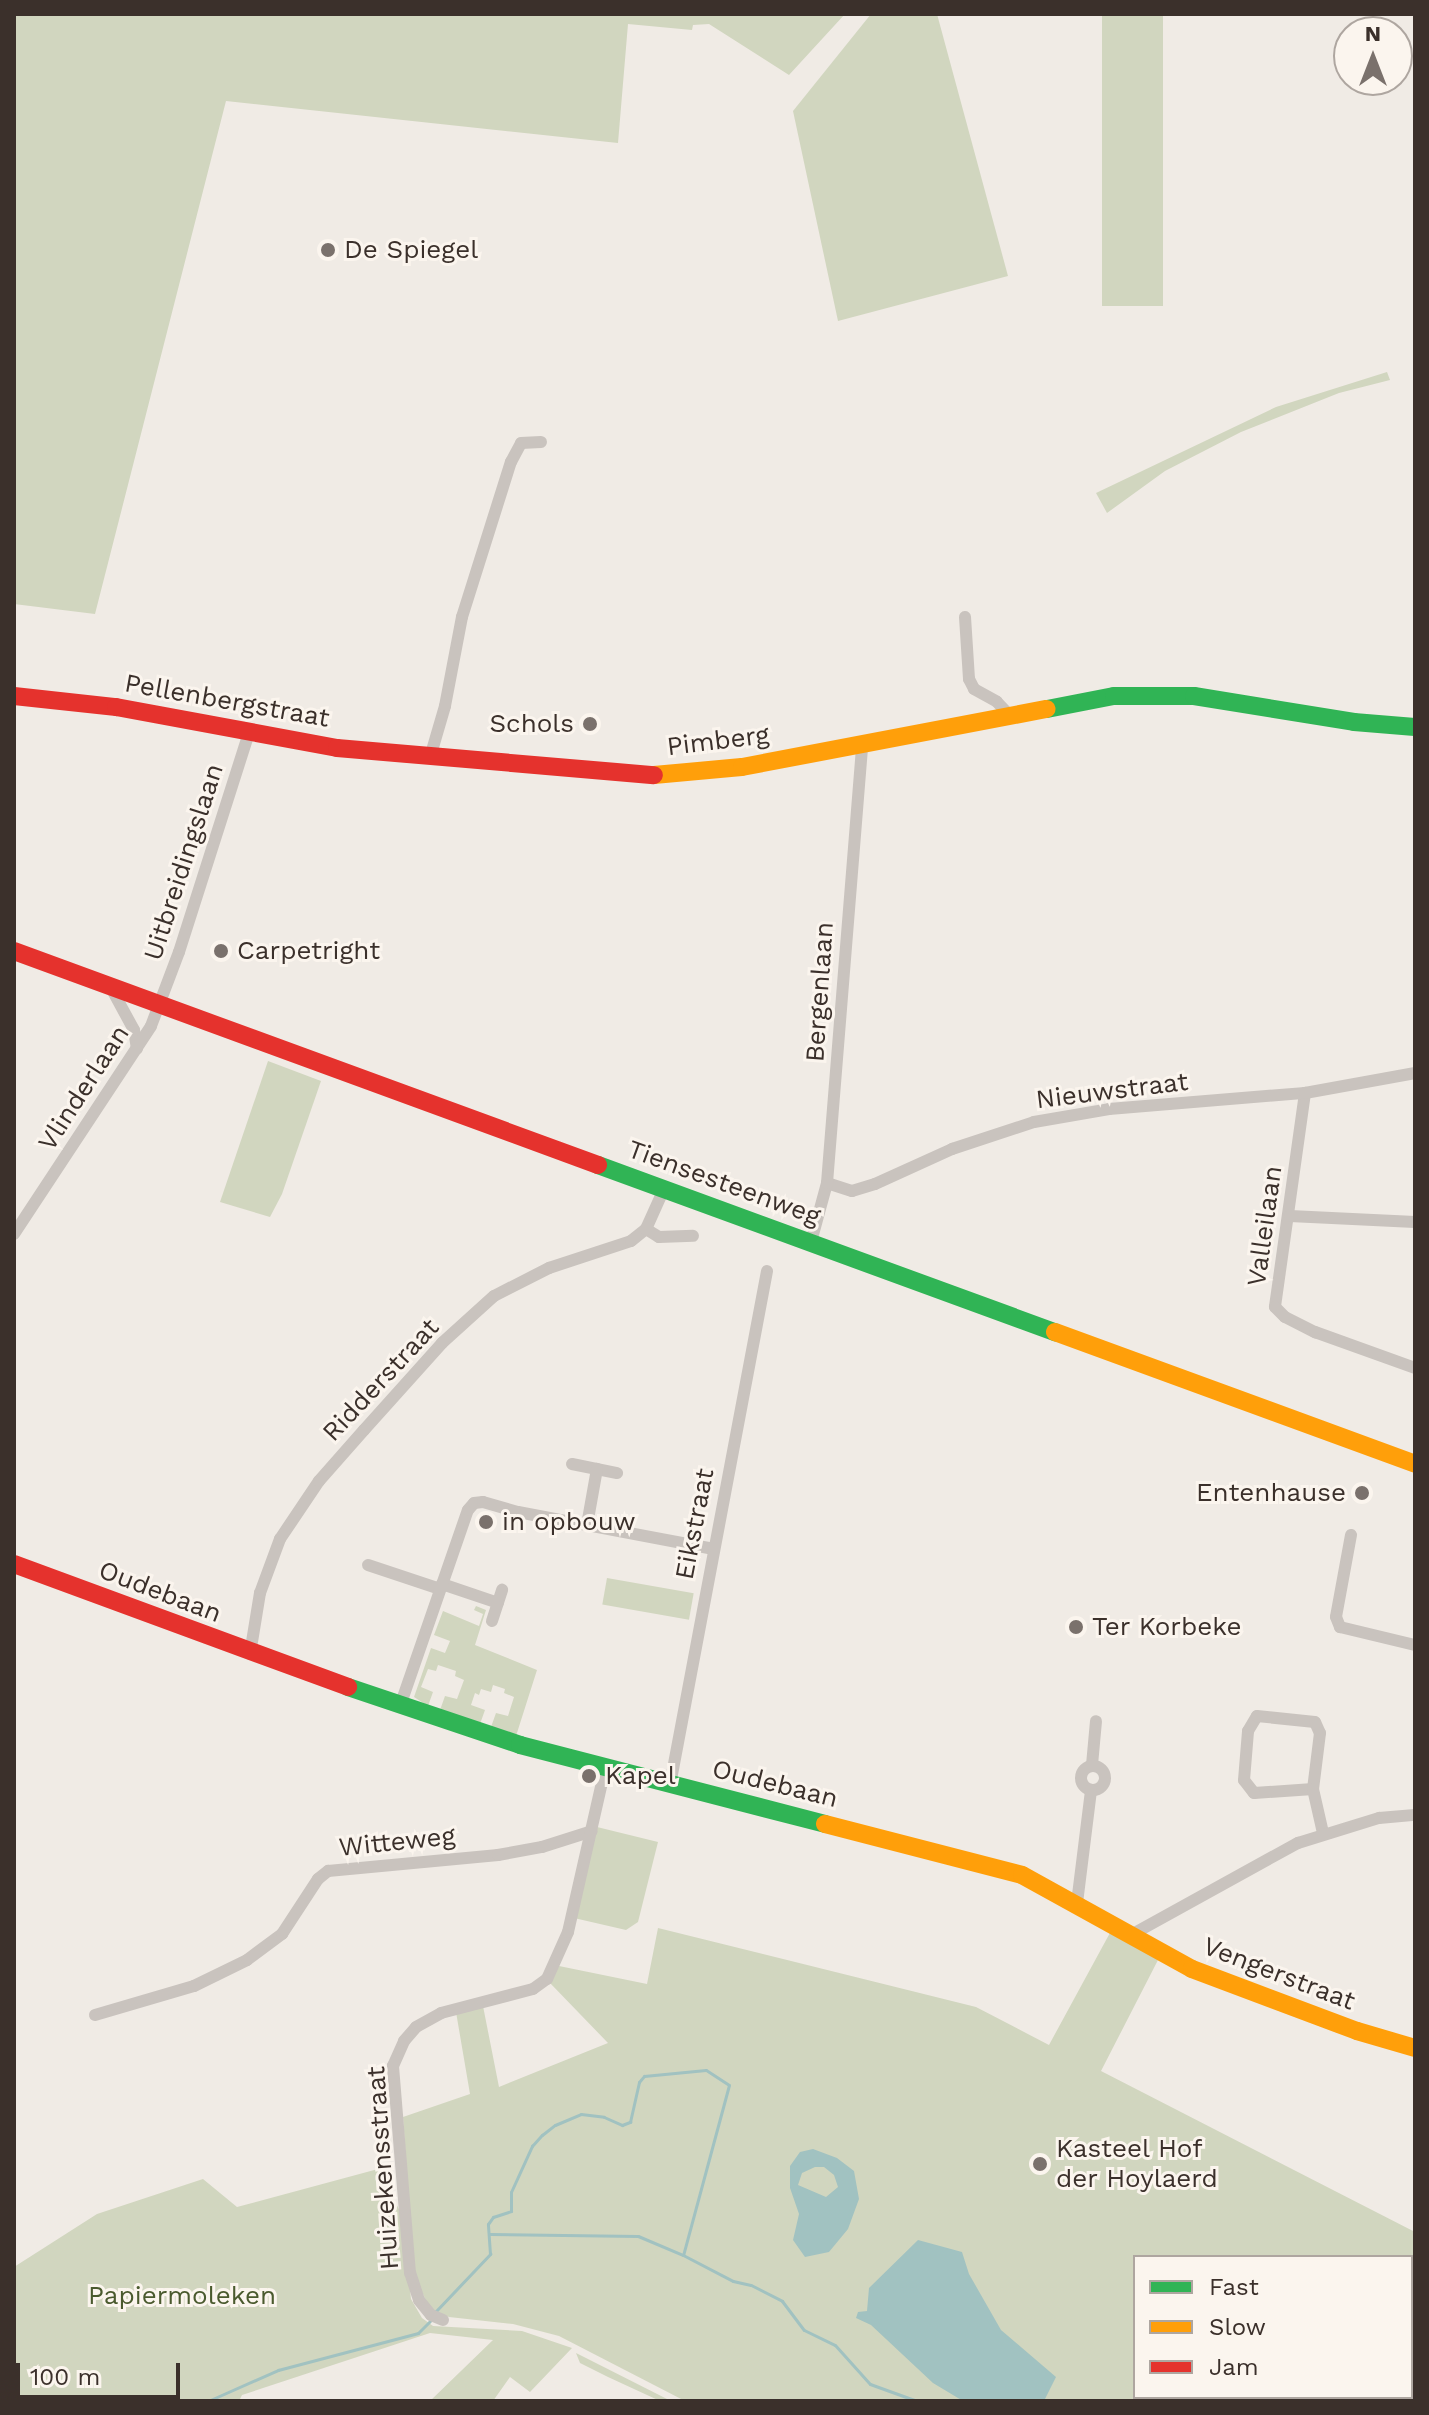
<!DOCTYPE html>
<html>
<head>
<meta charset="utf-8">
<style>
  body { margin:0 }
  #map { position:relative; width:1429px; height:2415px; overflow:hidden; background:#f0ebe5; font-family:"Work Sans",sans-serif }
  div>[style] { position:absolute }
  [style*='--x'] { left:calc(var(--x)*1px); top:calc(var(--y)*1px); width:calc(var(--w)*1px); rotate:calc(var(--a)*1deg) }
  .green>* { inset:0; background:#d1d6bf; transform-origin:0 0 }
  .water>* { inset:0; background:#a1c2c1 }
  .stream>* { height:3px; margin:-1.5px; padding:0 1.5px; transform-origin:1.5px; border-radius:1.5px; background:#a1c2c1 }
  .street>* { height:12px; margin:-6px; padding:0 6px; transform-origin:6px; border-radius:6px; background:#c9c3be }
  .street>.ring { margin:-6px; padding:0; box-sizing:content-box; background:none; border:12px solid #c9c3be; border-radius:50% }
  .fast>* { height:18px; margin:-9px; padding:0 9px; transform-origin:9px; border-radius:9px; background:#30b455 }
  .slow>* { height:18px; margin:-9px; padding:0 9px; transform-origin:9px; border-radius:9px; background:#ff9f0a }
  .jam>* { height:18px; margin:-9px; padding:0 9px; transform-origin:9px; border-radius:9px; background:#e5322d }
  .dots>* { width:22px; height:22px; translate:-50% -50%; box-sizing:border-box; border:4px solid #fbf5ee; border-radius:50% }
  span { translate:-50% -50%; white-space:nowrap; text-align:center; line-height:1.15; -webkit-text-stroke:6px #fbf5ee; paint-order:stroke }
  .poi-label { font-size:26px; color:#3b302b }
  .left { translate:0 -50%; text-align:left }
  .right { translate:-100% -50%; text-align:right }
  .street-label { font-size:26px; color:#3b302b }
  .park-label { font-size:26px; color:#4a5a2e }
  .frame { position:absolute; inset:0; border:16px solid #3b302b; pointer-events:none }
  .legend { position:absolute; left:1133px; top:2255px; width:280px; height:144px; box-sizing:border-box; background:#fbf5ee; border:2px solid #aea6a0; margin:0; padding:10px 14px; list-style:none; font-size:24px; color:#3b302b }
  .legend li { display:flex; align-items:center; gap:16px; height:40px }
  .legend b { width:40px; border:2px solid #aea6a0 }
  .north { position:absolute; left:1333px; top:16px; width:80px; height:80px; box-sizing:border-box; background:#fbf5ee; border:2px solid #aea6a0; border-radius:50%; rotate:0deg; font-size:22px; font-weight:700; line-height:32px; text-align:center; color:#3b302b }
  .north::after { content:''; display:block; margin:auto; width:28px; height:36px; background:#7a716c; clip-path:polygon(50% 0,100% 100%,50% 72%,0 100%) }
  .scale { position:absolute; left:16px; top:2363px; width:164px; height:36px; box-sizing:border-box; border:4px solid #3b302b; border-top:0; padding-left:10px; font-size:24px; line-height:28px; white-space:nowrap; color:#3b302b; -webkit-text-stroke:6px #fbf5ee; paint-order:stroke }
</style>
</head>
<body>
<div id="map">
  <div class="green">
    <div style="clip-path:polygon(14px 14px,845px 14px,789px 75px,709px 24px,693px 25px,692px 30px,628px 24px,618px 143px,226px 101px,95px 614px,14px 604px)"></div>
    <div style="clip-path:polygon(871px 14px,937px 14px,1008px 276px,838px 321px,793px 111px)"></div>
    <div style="left:1102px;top:14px;width:61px;height:292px"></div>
    <div style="clip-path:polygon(1387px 372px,1390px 380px,1339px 393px,1241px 432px,1165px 471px,1107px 513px,1096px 493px,1276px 407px)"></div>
    <div style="clip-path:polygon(268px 1061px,321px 1081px,282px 1194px,270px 1217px,220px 1202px)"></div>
    <div style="left:607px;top:1578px;width:88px;height:27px;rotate:10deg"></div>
    <div style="clip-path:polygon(476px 1606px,486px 1610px,475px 1645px,537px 1670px,516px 1736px,491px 1727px,496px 1713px,508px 1716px,514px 1697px,504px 1693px,505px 1689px,493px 1685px,491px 1692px,481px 1689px,479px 1695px,475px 1693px,471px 1705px,485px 1710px,480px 1724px,440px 1710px,445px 1696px,457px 1699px,464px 1680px,455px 1676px,456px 1671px,438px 1665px,436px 1671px,428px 1669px,421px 1687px,433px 1692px,428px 1706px,414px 1697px,431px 1648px,445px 1653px,450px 1641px,434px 1635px,443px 1611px,479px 1626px,483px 1614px,474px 1610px)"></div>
    <div style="clip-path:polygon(597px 1827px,658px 1842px,638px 1922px,626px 1930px,574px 1918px)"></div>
    <div style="clip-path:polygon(evenodd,658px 1928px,976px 2007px,1049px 2045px,1111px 1931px,1158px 1960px,1101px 2071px,1415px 2232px,1415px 2401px,685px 2401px,559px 2336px,513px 2324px,449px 2317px,430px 2309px,414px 2275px,403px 2117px,470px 2094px,456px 2012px,483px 2006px,499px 2087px,608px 2043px,550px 1983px,559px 1966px,647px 1984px,658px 1928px,1135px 2257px,1411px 2257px,1411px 2397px,1135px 2397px,1135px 2257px)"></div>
    <div style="clip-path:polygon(378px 2169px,402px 2215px,411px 2299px,422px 2318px,433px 2326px,522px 2331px,572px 2348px,530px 2392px,510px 2377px,493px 2401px,430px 2401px,493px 2340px,430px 2333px,242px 2395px,239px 2401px,14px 2401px,14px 2267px,97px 2214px,203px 2179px,237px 2207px)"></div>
    <div style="clip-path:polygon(576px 2353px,584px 2357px,671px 2401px,660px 2401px,608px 2377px,580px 2363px)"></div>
  </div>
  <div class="water">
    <div style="clip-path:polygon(evenodd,813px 2149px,837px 2158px,854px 2171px,859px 2199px,848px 2229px,829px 2252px,805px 2257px,793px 2240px,799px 2214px,790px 2188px,790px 2166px,800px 2152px,813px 2149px,815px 2167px,824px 2167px,834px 2175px,838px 2187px,826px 2197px,798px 2185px,802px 2173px,815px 2167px)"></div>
    <div style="clip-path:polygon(918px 2240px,962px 2252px,969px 2274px,1001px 2330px,1056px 2377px,1044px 2401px,963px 2401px,933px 2383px,871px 2325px,856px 2318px,858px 2312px,867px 2311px,869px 2288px)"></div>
  </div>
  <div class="stream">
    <div style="--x:490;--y:2234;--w:148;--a:0.8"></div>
    <div style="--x:638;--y:2236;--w:49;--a:22.9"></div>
    <div style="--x:436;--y:2311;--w:79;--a:-46.5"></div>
    <div style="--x:490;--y:2254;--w:30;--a:-94"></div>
    <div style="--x:488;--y:2224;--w:9;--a:-54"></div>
    <div style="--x:493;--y:2217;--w:19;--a:-18"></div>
    <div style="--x:511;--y:2211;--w:19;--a:-90"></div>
    <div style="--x:511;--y:2192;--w:51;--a:-65.5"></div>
    <div style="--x:532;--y:2146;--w:15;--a:-48"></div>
    <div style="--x:542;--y:2135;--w:16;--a:-38"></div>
    <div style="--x:555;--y:2125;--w:28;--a:-23"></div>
    <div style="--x:581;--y:2114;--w:23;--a:7"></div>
    <div style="--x:604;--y:2117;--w:20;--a:24"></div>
    <div style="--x:622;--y:2125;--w:9;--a:-21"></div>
    <div style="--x:630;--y:2122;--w:41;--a:-77.3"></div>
    <div style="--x:639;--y:2082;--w:8;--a:-50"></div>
    <div style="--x:644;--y:2076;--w:62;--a:-5.5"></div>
    <div style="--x:706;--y:2070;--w:27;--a:33"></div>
    <div style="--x:729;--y:2085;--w:176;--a:105.1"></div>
    <div style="--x:683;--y:2255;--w:56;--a:27.5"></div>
    <div style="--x:733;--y:2281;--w:18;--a:13"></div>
    <div style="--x:751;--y:2285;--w:35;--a:27"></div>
    <div style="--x:782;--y:2301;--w:36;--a:53"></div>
    <div style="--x:804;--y:2330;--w:34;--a:26"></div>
    <div style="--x:835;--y:2345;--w:52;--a:48.1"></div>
    <div style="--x:870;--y:2384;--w:50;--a:19.9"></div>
    <div style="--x:208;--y:2401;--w:77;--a:-23.9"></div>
    <div style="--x:278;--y:2370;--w:145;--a:-14.8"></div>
    <div style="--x:418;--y:2333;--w:17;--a:-45"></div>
  </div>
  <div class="street">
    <div style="--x:965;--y:617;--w:62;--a:86.3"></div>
    <div style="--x:969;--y:679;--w:11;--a:63"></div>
    <div style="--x:974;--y:689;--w:26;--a:29"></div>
    <div style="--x:997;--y:702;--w:16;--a:47"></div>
    <div style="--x:431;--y:754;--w:50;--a:-73.7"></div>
    <div style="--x:445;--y:706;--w:91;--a:-79.2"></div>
    <div style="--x:462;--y:617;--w:163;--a:-72.5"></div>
    <div style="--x:511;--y:462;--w:21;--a:-62"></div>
    <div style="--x:521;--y:443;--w:20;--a:-3"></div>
    <div style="--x:110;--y:986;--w:50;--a:61.4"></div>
    <div style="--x:134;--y:1030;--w:19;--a:81"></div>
    <div style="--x:1305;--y:1093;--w:216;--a:98"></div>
    <div style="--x:1275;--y:1307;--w:14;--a:45"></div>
    <div style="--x:1285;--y:1317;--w:34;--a:27"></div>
    <div style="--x:1315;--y:1332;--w:106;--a:19.8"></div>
    <div style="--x:827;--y:1183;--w:26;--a:18"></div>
    <div style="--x:852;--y:1191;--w:24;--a:-17"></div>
    <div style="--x:875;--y:1184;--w:85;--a:-24.4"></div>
    <div style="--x:952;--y:1149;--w:86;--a:-18.2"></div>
    <div style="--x:1034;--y:1122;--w:76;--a:-9.8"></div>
    <div style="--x:1109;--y:1109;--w:197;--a:-4.7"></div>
    <div style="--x:1305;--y:1093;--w:112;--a:-10.3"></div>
    <div style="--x:1290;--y:1216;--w:125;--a:2.7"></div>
    <div style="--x:646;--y:1229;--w:15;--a:32"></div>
    <div style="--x:659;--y:1237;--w:34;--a:-2"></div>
    <div style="--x:14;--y:1234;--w:249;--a:-56.6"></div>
    <div style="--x:151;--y:1026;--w:79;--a:-69.3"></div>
    <div style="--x:179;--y:952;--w:230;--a:-72.3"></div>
    <div style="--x:811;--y:1242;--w:61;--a:-74.8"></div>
    <div style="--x:827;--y:1183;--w:440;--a:-85.4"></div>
    <div style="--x:572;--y:1464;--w:46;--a:11.3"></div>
    <div style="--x:587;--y:1525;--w:57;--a:-79.9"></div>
    <div style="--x:1351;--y:1535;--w:83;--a:100.4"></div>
    <div style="--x:1336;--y:1617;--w:11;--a:68"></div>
    <div style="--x:1340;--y:1627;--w:77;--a:13.5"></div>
    <div style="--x:368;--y:1565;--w:76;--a:18.4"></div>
    <div style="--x:442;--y:1584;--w:59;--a:18.7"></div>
    <div style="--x:492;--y:1621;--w:33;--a:-72"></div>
    <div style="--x:250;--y:1654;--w:62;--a:-80.7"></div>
    <div style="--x:260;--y:1593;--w:58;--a:-69.7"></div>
    <div style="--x:280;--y:1539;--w:70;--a:-56.1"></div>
    <div style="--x:319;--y:1481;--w:68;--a:-48.6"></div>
    <div style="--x:364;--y:1430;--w:117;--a:-48.1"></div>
    <div style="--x:442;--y:1343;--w:70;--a:-42.1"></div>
    <div style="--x:494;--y:1296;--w:62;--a:-27"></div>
    <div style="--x:549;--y:1268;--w:86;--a:-18.2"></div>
    <div style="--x:631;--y:1241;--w:19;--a:-39"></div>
    <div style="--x:646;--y:1229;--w:44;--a:-65.8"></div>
    <div style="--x:400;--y:1706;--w:207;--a:-70.9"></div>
    <div style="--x:468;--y:1510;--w:9;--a:-49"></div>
    <div style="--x:474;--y:1503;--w:9;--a:-6"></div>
    <div style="--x:483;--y:1502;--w:36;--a:16"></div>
    <div style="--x:518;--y:1512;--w:198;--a:10.7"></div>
    <div style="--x:1092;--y:1765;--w:44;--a:-84.8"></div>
    <div class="ring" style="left:1081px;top:1766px;width:12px;height:12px"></div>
    <div style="--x:670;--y:1785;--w:523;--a:-79.31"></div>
    <div style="--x:1313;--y:1789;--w:59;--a:176.1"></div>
    <div style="--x:1254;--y:1793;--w:16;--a:-128"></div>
    <div style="--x:1244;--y:1780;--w:49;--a:-85.3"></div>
    <div style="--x:1248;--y:1731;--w:17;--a:-59"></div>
    <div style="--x:1257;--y:1716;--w:58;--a:5.9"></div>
    <div style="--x:1315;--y:1722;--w:12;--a:66"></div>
    <div style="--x:1320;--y:1733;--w:56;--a:97.1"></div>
    <div style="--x:1313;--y:1789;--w:45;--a:77.2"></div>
    <div style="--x:1077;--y:1903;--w:114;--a:-82.9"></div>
    <div style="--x:1131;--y:1935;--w:191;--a:-28.9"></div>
    <div style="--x:1298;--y:1843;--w:85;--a:-17.2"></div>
    <div style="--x:1379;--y:1818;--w:36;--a:-5"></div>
    <div style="--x:95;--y:2015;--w:103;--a:-16.3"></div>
    <div style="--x:194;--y:1986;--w:59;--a:-26.1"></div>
    <div style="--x:247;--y:1960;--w:44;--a:-36.6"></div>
    <div style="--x:282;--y:1934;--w:66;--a:-56.8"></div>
    <div style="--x:318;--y:1879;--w:13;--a:-39"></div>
    <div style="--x:328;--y:1871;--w:171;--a:-5.4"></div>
    <div style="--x:498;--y:1855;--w:45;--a:-10.3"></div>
    <div style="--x:542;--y:1847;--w:52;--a:-17.7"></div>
    <div style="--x:443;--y:2320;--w:13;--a:-157"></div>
    <div style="--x:431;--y:2315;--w:19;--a:-129"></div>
    <div style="--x:419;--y:2300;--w:28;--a:-108"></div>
    <div style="--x:410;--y:2273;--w:208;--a:-94.7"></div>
    <div style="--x:393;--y:2066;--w:27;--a:-66"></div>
    <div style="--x:404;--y:2041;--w:18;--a:-49"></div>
    <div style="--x:416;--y:2027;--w:29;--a:-29"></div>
    <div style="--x:441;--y:2013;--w:95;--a:-14.6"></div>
    <div style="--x:533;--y:1989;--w:17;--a:-36"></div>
    <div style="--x:547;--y:1979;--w:51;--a:-65.9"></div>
    <div style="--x:568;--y:1932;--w:167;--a:-77.2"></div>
  </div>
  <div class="fast">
    <div style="--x:1047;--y:709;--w:68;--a:-11"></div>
    <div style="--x:1114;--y:696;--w:80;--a:0"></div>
    <div style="--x:1194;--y:696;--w:162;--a:9.2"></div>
    <div style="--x:1354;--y:722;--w:61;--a:4.7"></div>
    <div style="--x:598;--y:1165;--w:487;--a:20.1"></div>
    <div style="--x:348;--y:1687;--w:182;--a:18.6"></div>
    <div style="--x:520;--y:1745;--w:315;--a:14.5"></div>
  </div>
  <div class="slow">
    <div style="--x:654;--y:775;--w:88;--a:-5.2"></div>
    <div style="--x:742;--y:767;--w:310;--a:-10.8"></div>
    <div style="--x:1055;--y:1332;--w:383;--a:20.1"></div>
    <div style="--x:825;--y:1824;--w:203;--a:14.5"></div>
    <div style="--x:1022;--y:1875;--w:194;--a:28.9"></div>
    <div style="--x:1192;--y:1969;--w:176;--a:20.6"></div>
    <div style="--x:1357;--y:2031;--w:60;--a:16.3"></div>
  </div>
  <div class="jam">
    <div style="--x:14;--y:696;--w:103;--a:6.2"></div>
    <div style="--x:116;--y:707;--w:225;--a:10.5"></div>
    <div style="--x:337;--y:748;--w:318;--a:4.9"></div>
    <div style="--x:14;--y:951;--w:622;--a:20.12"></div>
    <div style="--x:14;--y:1564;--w:356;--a:20.2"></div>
  </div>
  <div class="dots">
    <div style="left:328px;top:250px;background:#7a716c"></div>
    <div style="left:590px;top:724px;background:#7a716c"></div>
    <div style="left:221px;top:951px;background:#7a716c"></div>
    <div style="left:1362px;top:1493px;background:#7a716c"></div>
    <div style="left:486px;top:1522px;background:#7a716c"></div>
    <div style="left:1076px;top:1627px;background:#7a716c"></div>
    <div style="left:589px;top:1776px;background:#7a716c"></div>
    <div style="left:1040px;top:2164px;background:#7a716c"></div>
  </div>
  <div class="poi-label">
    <span class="left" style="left:344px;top:250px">De Spiegel</span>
    <span class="right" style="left:574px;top:724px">Schols</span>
    <span class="left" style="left:237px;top:951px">Carpetright</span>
    <span class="right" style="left:1346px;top:1493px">Entenhause</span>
    <span class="left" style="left:502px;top:1522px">in opbouw</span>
    <span class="left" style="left:1092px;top:1627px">Ter Korbeke</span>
    <span class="left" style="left:605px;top:1776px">Kapel</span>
    <span class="left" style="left:1056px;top:2164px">Kasteel Hof<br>der Hoylaerd</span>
  </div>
  <div class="street-label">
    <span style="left:227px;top:701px;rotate:10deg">Pellenbergstraat</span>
    <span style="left:718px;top:741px;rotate:-7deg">Pimberg</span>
    <span style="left:184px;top:862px;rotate:-72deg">Uitbreidingslaan</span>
    <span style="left:820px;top:992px;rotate:-86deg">Bergenlaan</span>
    <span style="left:84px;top:1088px;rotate:-57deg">Vlinderlaan</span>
    <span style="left:1112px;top:1091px;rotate:-7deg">Nieuwstraat</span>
    <span style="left:724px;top:1183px;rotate:20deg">Tiensesteenweg</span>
    <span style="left:1265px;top:1226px;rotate:-82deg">Valleilaan</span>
    <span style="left:381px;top:1380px;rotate:-47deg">Ridderstraat</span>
    <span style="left:695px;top:1524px;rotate:-79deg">Eikstraat</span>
    <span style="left:160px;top:1592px;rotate:21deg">Oudebaan</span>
    <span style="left:775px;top:1784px;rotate:14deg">Oudebaan</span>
    <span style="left:397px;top:1842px;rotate:-6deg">Witteweg</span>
    <span style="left:1279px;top:1974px;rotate:21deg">Vengerstraat</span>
    <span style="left:383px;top:2168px;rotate:-94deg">Huizekensstraat</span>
  </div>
  <div class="park-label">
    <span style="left:182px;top:2296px">Papiermoleken</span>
  </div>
  <div class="frame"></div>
  <ul class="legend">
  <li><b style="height:10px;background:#30b455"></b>Fast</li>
  <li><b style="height:10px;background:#ff9f0a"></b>Slow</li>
  <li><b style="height:10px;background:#e5322d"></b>Jam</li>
  </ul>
  <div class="north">N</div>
  <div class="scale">100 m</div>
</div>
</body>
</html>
